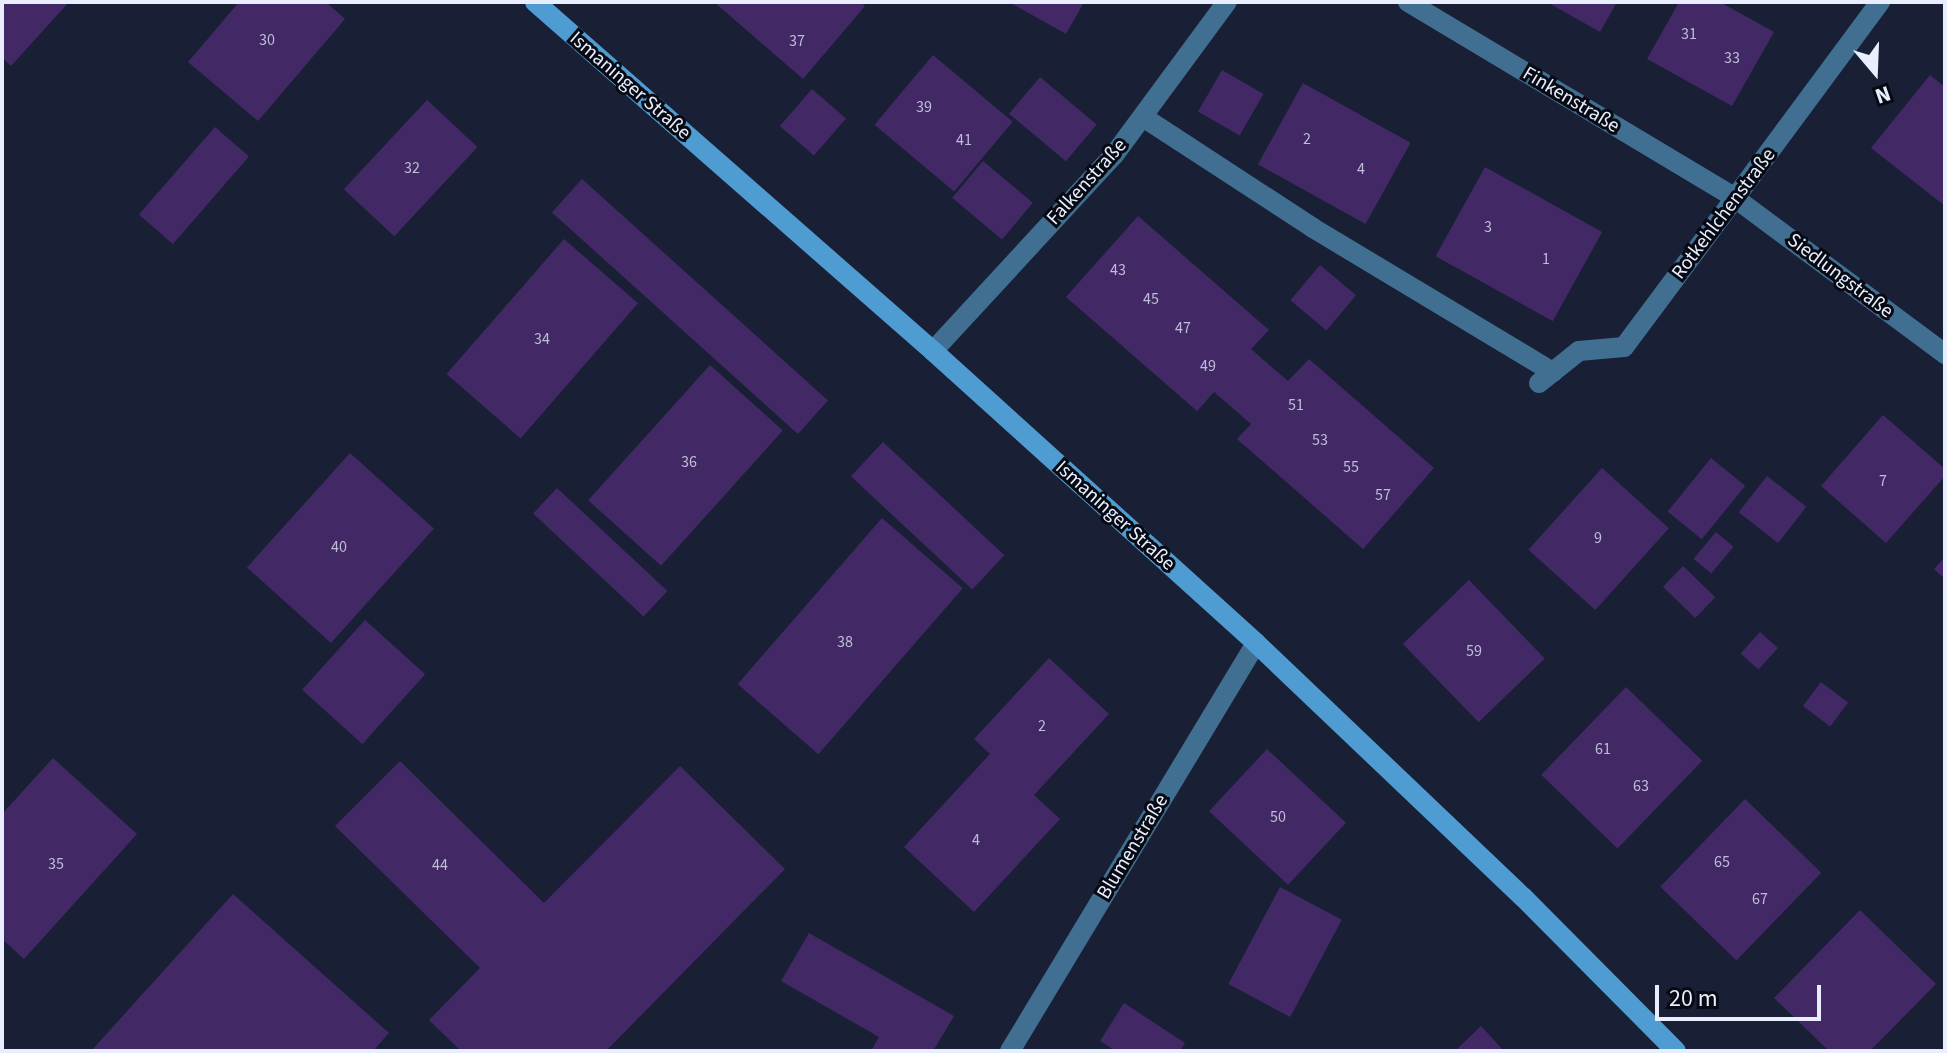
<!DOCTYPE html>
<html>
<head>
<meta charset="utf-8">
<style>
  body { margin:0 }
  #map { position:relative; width:1947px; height:1053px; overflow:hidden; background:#191f35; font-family:"Source Sans 3",sans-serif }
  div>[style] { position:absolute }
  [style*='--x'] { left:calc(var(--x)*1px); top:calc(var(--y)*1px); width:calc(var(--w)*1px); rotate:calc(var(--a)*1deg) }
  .building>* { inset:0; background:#422966; transform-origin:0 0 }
  .lane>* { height:20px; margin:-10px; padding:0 10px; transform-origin:10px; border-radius:10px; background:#416f91 }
  .street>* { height:20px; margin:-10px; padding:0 10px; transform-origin:10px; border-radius:10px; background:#416f91 }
  .secondary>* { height:20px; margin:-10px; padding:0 10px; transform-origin:10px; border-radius:10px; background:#4e9cd2 }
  span { translate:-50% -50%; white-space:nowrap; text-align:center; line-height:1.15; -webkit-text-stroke:6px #070a13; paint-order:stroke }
  .number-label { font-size:16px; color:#bebdd7 }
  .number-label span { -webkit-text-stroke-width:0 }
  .street-label { font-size:20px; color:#e8eefd }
  .frame { position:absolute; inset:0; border:4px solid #e8eefd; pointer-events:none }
  .north { position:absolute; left:1835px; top:32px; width:80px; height:80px; -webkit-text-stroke:6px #070a13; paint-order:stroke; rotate:161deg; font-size:22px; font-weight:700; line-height:32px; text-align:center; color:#e8eefd }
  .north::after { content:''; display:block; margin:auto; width:28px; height:36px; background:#e8eefd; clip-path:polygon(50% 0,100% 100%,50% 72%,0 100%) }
  .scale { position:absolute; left:1655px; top:985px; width:166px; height:36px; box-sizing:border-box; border:4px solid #e8eefd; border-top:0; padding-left:10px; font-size:24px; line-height:28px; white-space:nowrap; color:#e8eefd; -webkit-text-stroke:6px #070a13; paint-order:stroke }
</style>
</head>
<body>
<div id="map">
  <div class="building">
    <div style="clip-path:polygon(2px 2px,69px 2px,11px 66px,2px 58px)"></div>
    <div style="clip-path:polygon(239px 2px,326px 2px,345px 19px,258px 121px,188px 62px)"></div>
    <div style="clip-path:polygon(714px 2px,860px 2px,865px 6px,803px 79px)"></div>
    <div style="clip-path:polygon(1009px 2px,1084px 2px,1066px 34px)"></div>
    <div style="clip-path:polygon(1547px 2px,1617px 2px,1600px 32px)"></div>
    <div style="clip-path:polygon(1679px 2px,1720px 2px,1774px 32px,1732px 106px,1647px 59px)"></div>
    <div style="left:933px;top:55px;width:104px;height:91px;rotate:40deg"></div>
    <div style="left:1222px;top:70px;width:48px;height:48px;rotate:30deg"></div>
    <div style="clip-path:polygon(1930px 75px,1945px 87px,1945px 206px,1871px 148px)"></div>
    <div style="left:1040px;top:77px;width:74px;height:48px;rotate:40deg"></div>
    <div style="left:1303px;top:83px;width:123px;height:93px;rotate:29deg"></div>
    <div style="left:812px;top:89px;width:45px;height:49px;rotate:41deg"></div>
    <div style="left:427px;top:100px;width:69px;height:122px;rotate:43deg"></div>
    <div style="left:215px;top:127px;width:45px;height:116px;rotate:41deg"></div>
    <div style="left:983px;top:161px;width:65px;height:48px;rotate:40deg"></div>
    <div style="left:1485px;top:167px;width:134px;height:102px;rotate:29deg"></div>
    <div style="left:582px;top:179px;width:331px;height:45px;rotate:42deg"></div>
    <div style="clip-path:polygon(1138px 216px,1269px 330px,1251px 349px,1288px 381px,1309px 359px,1434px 468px,1363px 549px,1237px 439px,1251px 424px,1214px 392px,1197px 411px,1066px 297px)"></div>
    <div style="left:564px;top:239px;width:98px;height:179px;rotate:41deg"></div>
    <div style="left:1320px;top:265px;width:47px;height:46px;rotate:40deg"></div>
    <div style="left:710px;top:365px;width:98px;height:182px;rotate:42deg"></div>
    <div style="clip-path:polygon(1883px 415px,1945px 469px,1945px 476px,1886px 543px,1821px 486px)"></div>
    <div style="left:883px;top:442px;width:166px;height:47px;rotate:43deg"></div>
    <div style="left:350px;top:453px;width:113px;height:154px;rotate:42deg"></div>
    <div style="left:1711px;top:458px;width:44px;height:69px;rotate:39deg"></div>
    <div style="left:1602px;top:468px;width:90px;height:110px;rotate:42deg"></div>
    <div style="left:1767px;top:476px;width:50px;height:46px;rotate:38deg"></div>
    <div style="left:557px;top:488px;width:151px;height:35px;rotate:43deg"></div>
    <div style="left:882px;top:518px;width:107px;height:220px;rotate:41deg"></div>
    <div style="left:1716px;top:532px;width:23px;height:35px;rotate:40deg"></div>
    <div style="clip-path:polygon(1945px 557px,1945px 579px,1934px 569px)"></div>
    <div style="left:1683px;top:566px;width:45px;height:29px;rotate:44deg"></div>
    <div style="left:1469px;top:580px;width:109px;height:92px;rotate:46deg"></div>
    <div style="left:365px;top:620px;width:81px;height:94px;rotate:42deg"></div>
    <div style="left:1760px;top:632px;width:24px;height:29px;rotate:42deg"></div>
    <div style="clip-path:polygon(1049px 658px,1109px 714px,1034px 795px,1060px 819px,974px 912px,904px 847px,990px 754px,974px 739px)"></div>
    <div style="left:1821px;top:682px;width:34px;height:30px;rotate:37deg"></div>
    <div style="left:1626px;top:687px;width:106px;height:122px;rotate:44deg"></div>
    <div style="left:1267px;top:749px;width:108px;height:85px;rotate:43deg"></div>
    <div style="clip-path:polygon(53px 758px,137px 834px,24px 959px,2px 939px,2px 814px)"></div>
    <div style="clip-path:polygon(400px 761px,544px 903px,680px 766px,785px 869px,606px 1051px,461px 1051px,429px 1020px,480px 968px,335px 826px)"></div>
    <div style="left:1745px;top:799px;width:106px;height:122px;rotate:44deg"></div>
    <div style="left:1280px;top:887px;width:70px;height:110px;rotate:28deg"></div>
    <div style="clip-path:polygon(233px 894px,389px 1033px,373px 1051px,91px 1051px)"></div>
    <div style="clip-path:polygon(1860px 910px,1936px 984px,1870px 1051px,1829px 1051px,1774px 998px)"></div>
    <div style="clip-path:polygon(809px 933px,954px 1016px,933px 1051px,871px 1051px,879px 1037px,781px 981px)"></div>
    <div style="clip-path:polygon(1124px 1003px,1185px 1043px,1180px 1051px,1116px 1051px,1100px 1041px)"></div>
    <div style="clip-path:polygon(1481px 1026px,1504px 1051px,1455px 1051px)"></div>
  </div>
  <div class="lane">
    <div style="--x:1143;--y:117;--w:203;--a:33.1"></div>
    <div style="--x:1313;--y:228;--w:280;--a:31"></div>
    <div style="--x:1539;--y:383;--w:51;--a:-38.7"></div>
    <div style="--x:1579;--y:351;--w:45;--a:-5.1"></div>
    <div style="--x:1624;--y:347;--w:186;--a:-53.3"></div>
  </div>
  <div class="street">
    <div style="--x:1408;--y:2;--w:381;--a:30.9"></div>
    <div style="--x:1735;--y:198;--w:262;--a:36.6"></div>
    <div style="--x:1735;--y:198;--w:244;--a:-53.5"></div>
    <div style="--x:933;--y:351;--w:267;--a:-47.3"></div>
    <div style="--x:1114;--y:155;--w:190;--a:-53.6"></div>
    <div style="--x:1010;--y:1051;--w:476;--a:-58.9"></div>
  </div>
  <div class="secondary">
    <div style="--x:535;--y:2;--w:529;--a:41.25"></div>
    <div style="--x:933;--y:351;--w:435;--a:42.1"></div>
    <div style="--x:1256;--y:643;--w:369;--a:43.6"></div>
    <div style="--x:1523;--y:897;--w:217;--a:45.2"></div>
  </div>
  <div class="number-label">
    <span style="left:1689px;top:34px">31</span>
    <span style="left:267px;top:40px">30</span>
    <span style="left:797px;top:41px">37</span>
    <span style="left:1732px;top:58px">33</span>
    <span style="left:924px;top:107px">39</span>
    <span style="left:1307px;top:139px">2</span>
    <span style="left:964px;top:140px">41</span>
    <span style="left:412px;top:168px">32</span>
    <span style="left:1361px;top:169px">4</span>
    <span style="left:1488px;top:227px">3</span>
    <span style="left:1546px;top:259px">1</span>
    <span style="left:1118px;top:270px">43</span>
    <span style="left:1151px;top:299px">45</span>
    <span style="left:1183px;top:328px">47</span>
    <span style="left:542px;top:339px">34</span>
    <span style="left:1208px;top:366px">49</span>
    <span style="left:1296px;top:405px">51</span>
    <span style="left:1320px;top:440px">53</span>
    <span style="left:689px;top:462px">36</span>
    <span style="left:1351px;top:467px">55</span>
    <span style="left:1883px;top:481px">7</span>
    <span style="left:1383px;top:495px">57</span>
    <span style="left:1598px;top:538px">9</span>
    <span style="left:339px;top:547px">40</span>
    <span style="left:845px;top:642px">38</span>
    <span style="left:1474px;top:651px">59</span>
    <span style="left:1042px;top:726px">2</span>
    <span style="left:1603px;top:749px">61</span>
    <span style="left:1641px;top:786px">63</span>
    <span style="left:1278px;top:817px">50</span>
    <span style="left:976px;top:840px">4</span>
    <span style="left:1722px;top:862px">65</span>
    <span style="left:56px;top:864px">35</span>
    <span style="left:440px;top:865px">44</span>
    <span style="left:1760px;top:899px">67</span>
  </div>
  <div class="street-label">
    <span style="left:630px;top:86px;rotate:41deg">Ismaninger Straße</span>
    <span style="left:1571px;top:100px;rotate:31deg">Finkenstraße</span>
    <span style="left:1087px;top:182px;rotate:-48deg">Falkenstraße</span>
    <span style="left:1724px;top:214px;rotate:-53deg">Rotkehlchenstraße</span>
    <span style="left:1840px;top:276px;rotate:37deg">Siedlungstraße</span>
    <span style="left:1115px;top:516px;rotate:42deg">Ismaninger Straße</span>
    <span style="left:1133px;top:847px;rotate:-59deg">Blumenstraße</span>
  </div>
  <div class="frame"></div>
  <div class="north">N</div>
  <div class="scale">20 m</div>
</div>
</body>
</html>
